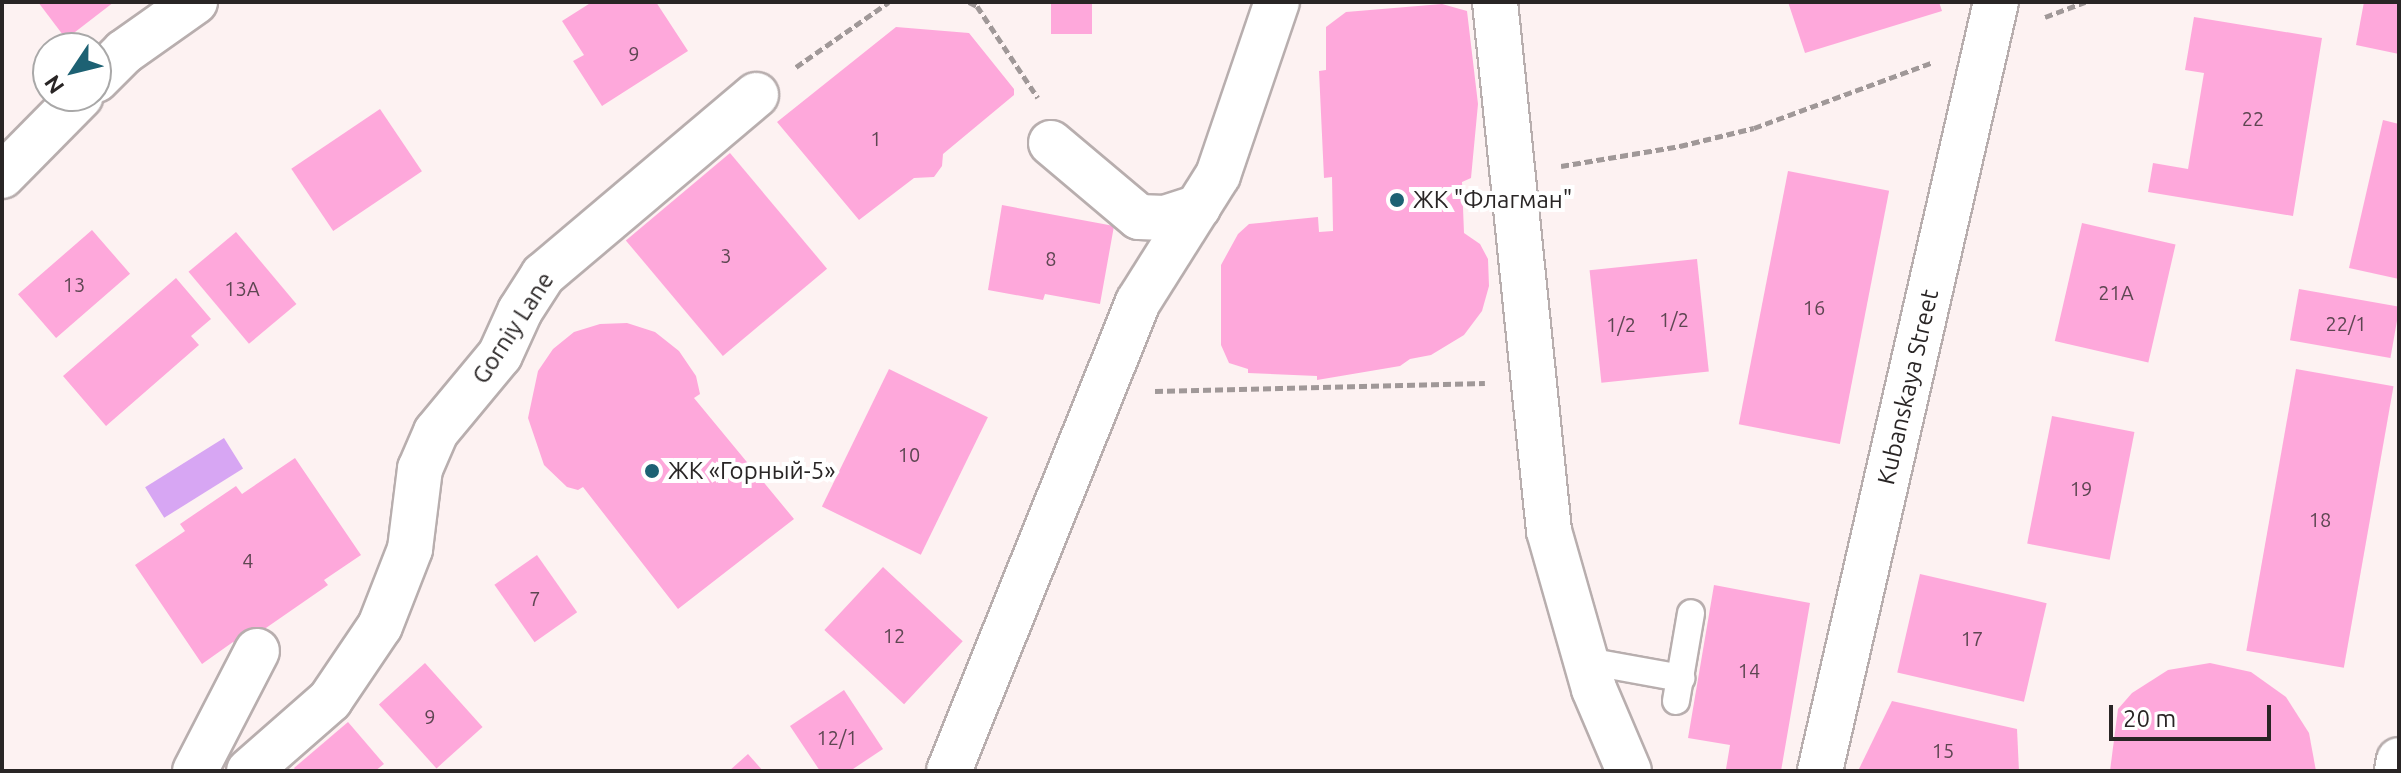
<!DOCTYPE html>
<html>
<head>
<meta charset="utf-8">
<style>
  body { margin:0 }
  #map { position:relative; width:2401px; height:773px; overflow:hidden; background:#fdf2f2; font-family:Ubuntu,sans-serif }
  div>[style] { position:absolute }
  [style*='--x'] { left:calc(var(--x)*1px); top:calc(var(--y)*1px); width:calc(var(--w)*1px); rotate:calc(var(--a)*1deg) }
  .water>* { inset:0; background:#d7a6f3; transform-origin:0 0 }
  .building>* { inset:0; background:#fea8db; transform-origin:0 0 }
  .path>* { height:5px; margin-top:-2.5px; transform-origin:0; background:repeating-linear-gradient(90deg,#a09898 0 8px,transparent 0 12px) }
  .roads { filter:drop-shadow(2px 0 #b8aeae) drop-shadow(-2px 0 #b8aeae) drop-shadow(0 2px #b8aeae) drop-shadow(0 -2px #b8aeae) }
  .lane>* { height:26px; margin:-13px; padding:0 13px; transform-origin:13px; border-radius:13px; background:#fff }
  .street>* { height:44px; margin:-22px; padding:0 22px; transform-origin:22px; border-radius:22px; background:#fff }
  .secondary>* { height:44px; margin:-22px; padding:0 22px; transform-origin:22px; border-radius:22px; background:#fff }
  .dots>* { width:22px; height:22px; translate:-50% -50%; box-sizing:border-box; border:4px solid #fff; border-radius:50% }
  span { translate:-50% -50%; white-space:nowrap; text-align:center; line-height:1.15; -webkit-text-stroke:8px #fff; paint-order:stroke }
  .number-label { font-size:20px; color:#5e4652 }
  .number-label span { -webkit-text-stroke-width:0 }
  .poi-label { font-size:24px; color:#292525 }
  .left { translate:0 -50%; text-align:left }
  .street-label { font-size:24px; color:#292525 }
  .frame { position:absolute; inset:0; border:4px solid #292525; pointer-events:none }
  .north { position:absolute; left:32px; top:32px; width:80px; height:80px; box-sizing:border-box; background:#fff; border:2px solid #a9a8a8; border-radius:50%; rotate:235deg; font-size:22px; font-weight:700; line-height:32px; text-align:center; color:#292525 }
  .north::after { content:''; display:block; margin:auto; width:28px; height:36px; background:#1d6173; clip-path:polygon(50% 0,100% 100%,50% 72%,0 100%) }
  .scale { position:absolute; left:2109px; top:705px; width:162px; height:36px; box-sizing:border-box; border:4px solid #292525; border-top:0; padding-left:10px; font-size:24px; line-height:28px; white-space:nowrap; color:#292525; -webkit-text-stroke:6px #fff; paint-order:stroke }
</style>
</head>
<body>
<div id="map">
  <div class="water">
    <div style="left:224px;top:438px;width:36px;height:93px;rotate:58deg"></div>
  </div>
  <div class="building">
    <div style="clip-path:polygon(38px 2px,114px 2px,66px 39px)"></div>
    <div style="clip-path:polygon(592px 2px,656px 2px,688px 51px,602px 106px,573px 61px,584px 55px,562px 21px)"></div>
    <div style="left:1051px;top:2px;width:41px;height:32px"></div>
    <div style="clip-path:polygon(1788px 2px,1939px 2px,1942px 11px,1805px 53px)"></div>
    <div style="clip-path:polygon(2364px 2px,2399px 2px,2399px 54px,2356px 45px)"></div>
    <div style="clip-path:polygon(1442px 4px,1467px 11px,1478px 104px,1471px 178px,1462px 182px,1464px 233px,1480px 244px,1488px 259px,1489px 286px,1482px 311px,1464px 335px,1431px 355px,1410px 359px,1400px 366px,1317px 380px,1317px 376px,1248px 373px,1248px 369px,1229px 363px,1221px 345px,1221px 265px,1238px 234px,1249px 224px,1318px 217px,1319px 232px,1333px 231px,1332px 177px,1324px 178px,1319px 71px,1326px 70px,1326px 27px,1346px 12px)"></div>
    <div style="clip-path:polygon(2194px 17px,2322px 38px,2293px 216px,2148px 192px,2153px 163px,2188px 169px,2204px 73px,2185px 70px)"></div>
    <div style="clip-path:polygon(896px 27px,969px 33px,1014px 89px,1014px 95px,943px 154px,942px 166px,934px 177px,914px 178px,859px 220px,777px 122px)"></div>
    <div style="left:380px;top:109px;width:75px;height:107px;rotate:56deg"></div>
    <div style="clip-path:polygon(2383px 120px,2399px 124px,2399px 279px,2349px 268px)"></div>
    <div style="left:730px;top:153px;width:151px;height:136px;rotate:50deg"></div>
    <div style="left:1788px;top:171px;width:103px;height:258px;rotate:11deg"></div>
    <div style="clip-path:polygon(1002px 205px,1114px 226px,1100px 304px,1045px 294px,1043px 300px,988px 290px)"></div>
    <div style="left:2082px;top:223px;width:96px;height:121px;rotate:13deg"></div>
    <div style="left:92px;top:230px;width:58px;height:98px;rotate:49deg"></div>
    <div style="left:236px;top:232px;width:94px;height:62px;rotate:50deg"></div>
    <div style="left:1697px;top:259px;width:113px;height:108px;rotate:84deg"></div>
    <div style="clip-path:polygon(176px 278px,211px 319px,191px 336px,199px 345px,106px 426px,63px 376px)"></div>
    <div style="left:2299px;top:289px;width:102px;height:52px;rotate:10deg"></div>
    <div style="clip-path:polygon(627px 323px,655px 332px,679px 351px,696px 376px,700px 394px,694px 398px,794px 519px,678px 609px,583px 487px,578px 490px,567px 487px,544px 465px,528px 418px,538px 371px,553px 349px,574px 332px,600px 324px)"></div>
    <div style="left:889px;top:369px;width:110px;height:153px;rotate:26deg"></div>
    <div style="left:2296px;top:369px;width:99px;height:286px;rotate:10deg"></div>
    <div style="left:2052px;top:416px;width:84px;height:130px;rotate:11deg"></div>
    <div style="clip-path:polygon(295px 458px,361px 555px,324px 580px,328px 585px,237px 648px,233px 642px,202px 664px,135px 565px,185px 531px,180px 524px,236px 486px,242px 494px)"></div>
    <div style="left:537px;top:555px;width:70px;height:52px;rotate:55deg"></div>
    <div style="left:883px;top:567px;width:109px;height:86px;rotate:43deg"></div>
    <div style="left:1920px;top:574px;width:130px;height:101px;rotate:13deg"></div>
    <div style="clip-path:polygon(1714px 585px,1810px 603px,1781px 771px,1726px 769px,1730px 745px,1688px 738px)"></div>
    <div style="left:425px;top:663px;width:86px;height:62px;rotate:48deg"></div>
    <div style="clip-path:polygon(2210px 663px,2251px 672px,2286px 697px,2309px 733px,2316px 771px,2110px 771px,2118px 709px,2132px 693px,2168px 670px)"></div>
    <div style="clip-path:polygon(844px 690px,883px 749px,850px 771px,820px 771px,790px 726px)"></div>
    <div style="clip-path:polygon(1892px 701px,2017px 729px,2019px 771px,1858px 771px)"></div>
    <div style="clip-path:polygon(348px 722px,384px 764px,375px 771px,296px 771px,294px 768px)"></div>
    <div style="clip-path:polygon(748px 754px,763px 771px,729px 771px)"></div>
  </div>
  <div class="path">
    <div style="--x:969;--y:2;--w:9;--a:27"></div>
    <div style="--x:977;--y:6;--w:110;--a:56.5"></div>
    <div style="--x:2045;--y:17;--w:43;--a:-20.6"></div>
    <div style="--x:796;--y:67;--w:113;--a:-35"></div>
    <div style="--x:1561;--y:166;--w:121;--a:-9.5"></div>
    <div style="--x:1680;--y:146;--w:76;--a:-13.7"></div>
    <div style="--x:1754;--y:128;--w:189;--a:-20.2"></div>
    <div style="--x:1155;--y:391;--w:330;--a:-1.4"></div>
  </div>
  <div class="roads">
    <div class="lane">
      <div style="--x:1587;--y:661;--w:96;--a:10.3"></div>
      <div style="--x:1676;--y:701;--w:89;--a:-80.3"></div>
    </div>
    <div class="street">
      <div style="--x:96;--y:80;--w:40;--a:-45"></div>
      <div style="--x:124;--y:52;--w:87;--a:-35.2"></div>
      <div style="--x:1051;--y:143;--w:115;--a:40.1"></div>
      <div style="--x:1139;--y:217;--w:26;--a:2"></div>
      <div style="--x:1165;--y:218;--w:35;--a:-18"></div>
      <div style="--x:2;--y:176;--w:112;--a:-45.4"></div>
      <div style="--x:195;--y:771;--w:135;--a:-62.7"></div>
      <div style="--x:249;--y:771;--w:108;--a:-41.2"></div>
      <div style="--x:330;--y:700;--w:89;--a:-56"></div>
      <div style="--x:380;--y:626;--w:83;--a:-68.7"></div>
      <div style="--x:410;--y:549;--w:81;--a:-82.9"></div>
      <div style="--x:420;--y:469;--w:40;--a:-66.6"></div>
      <div style="--x:436;--y:432;--w:100;--a:-50.3"></div>
      <div style="--x:500;--y:355;--w:48;--a:-65.6"></div>
      <div style="--x:520;--y:311;--w:43;--a:-57.4"></div>
      <div style="--x:543;--y:275;--w:279;--a:-40.2"></div>
      <div style="--x:1820;--y:771;--w:789;--a:-77.11"></div>
      <div style="--x:2397;--y:771;--w:11;--a:-80"></div>
    </div>
    <div class="secondary">
      <div style="--x:1495;--y:2;--w:532;--a:84.17"></div>
      <div style="--x:1549;--y:531;--w:164;--a:74.1"></div>
      <div style="--x:1594;--y:689;--w:89;--a:66.9"></div>
      <div style="--x:949;--y:771;--w:506;--a:-68.05"></div>
      <div style="--x:1138;--y:302;--w:150;--a:-57.8"></div>
      <div style="--x:1218;--y:175;--w:183;--a:-71.2"></div>
    </div>
  </div>
  <div class="dots">
    <div style="left:1397px;top:200px;background:#1d6173"></div>
    <div style="left:652px;top:471px;background:#1d6173"></div>
  </div>
  <div class="number-label">
    <span style="left:634px;top:53px">9</span>
    <span style="left:2253px;top:118px">22</span>
    <span style="left:876px;top:138px">1</span>
    <span style="left:726px;top:255px">3</span>
    <span style="left:1051px;top:258px">8</span>
    <span style="left:74px;top:284px">13</span>
    <span style="left:242px;top:288px">13А</span>
    <span style="left:2116px;top:292px">21А</span>
    <span style="left:1814px;top:307px">16</span>
    <span style="left:1674px;top:319px">1/2</span>
    <span style="left:2346px;top:323px">22/1</span>
    <span style="left:1621px;top:324px">1/2</span>
    <span style="left:909px;top:454px">10</span>
    <span style="left:2081px;top:488px">19</span>
    <span style="left:2320px;top:519px">18</span>
    <span style="left:248px;top:560px">4</span>
    <span style="left:535px;top:598px">7</span>
    <span style="left:894px;top:635px">12</span>
    <span style="left:1972px;top:638px">17</span>
    <span style="left:1749px;top:670px">14</span>
    <span style="left:430px;top:716px">9</span>
    <span style="left:837px;top:737px">12/1</span>
    <span style="left:1943px;top:750px">15</span>
  </div>
  <div class="poi-label">
    <span class="left" style="left:1413px;top:200px">ЖК "Флагман"</span>
    <span class="left" style="left:668px;top:471px">ЖК «Горный-5»</span>
  </div>
  <div class="street-label">
    <span style="left:513px;top:328px;rotate:-57deg">Gorniy Lane</span>
    <span style="left:1908px;top:387px;rotate:-77deg">Kubanskaya Street</span>
  </div>
  <div class="frame"></div>
  <div class="north">N</div>
  <div class="scale">20 m</div>
</div>
</body>
</html>
